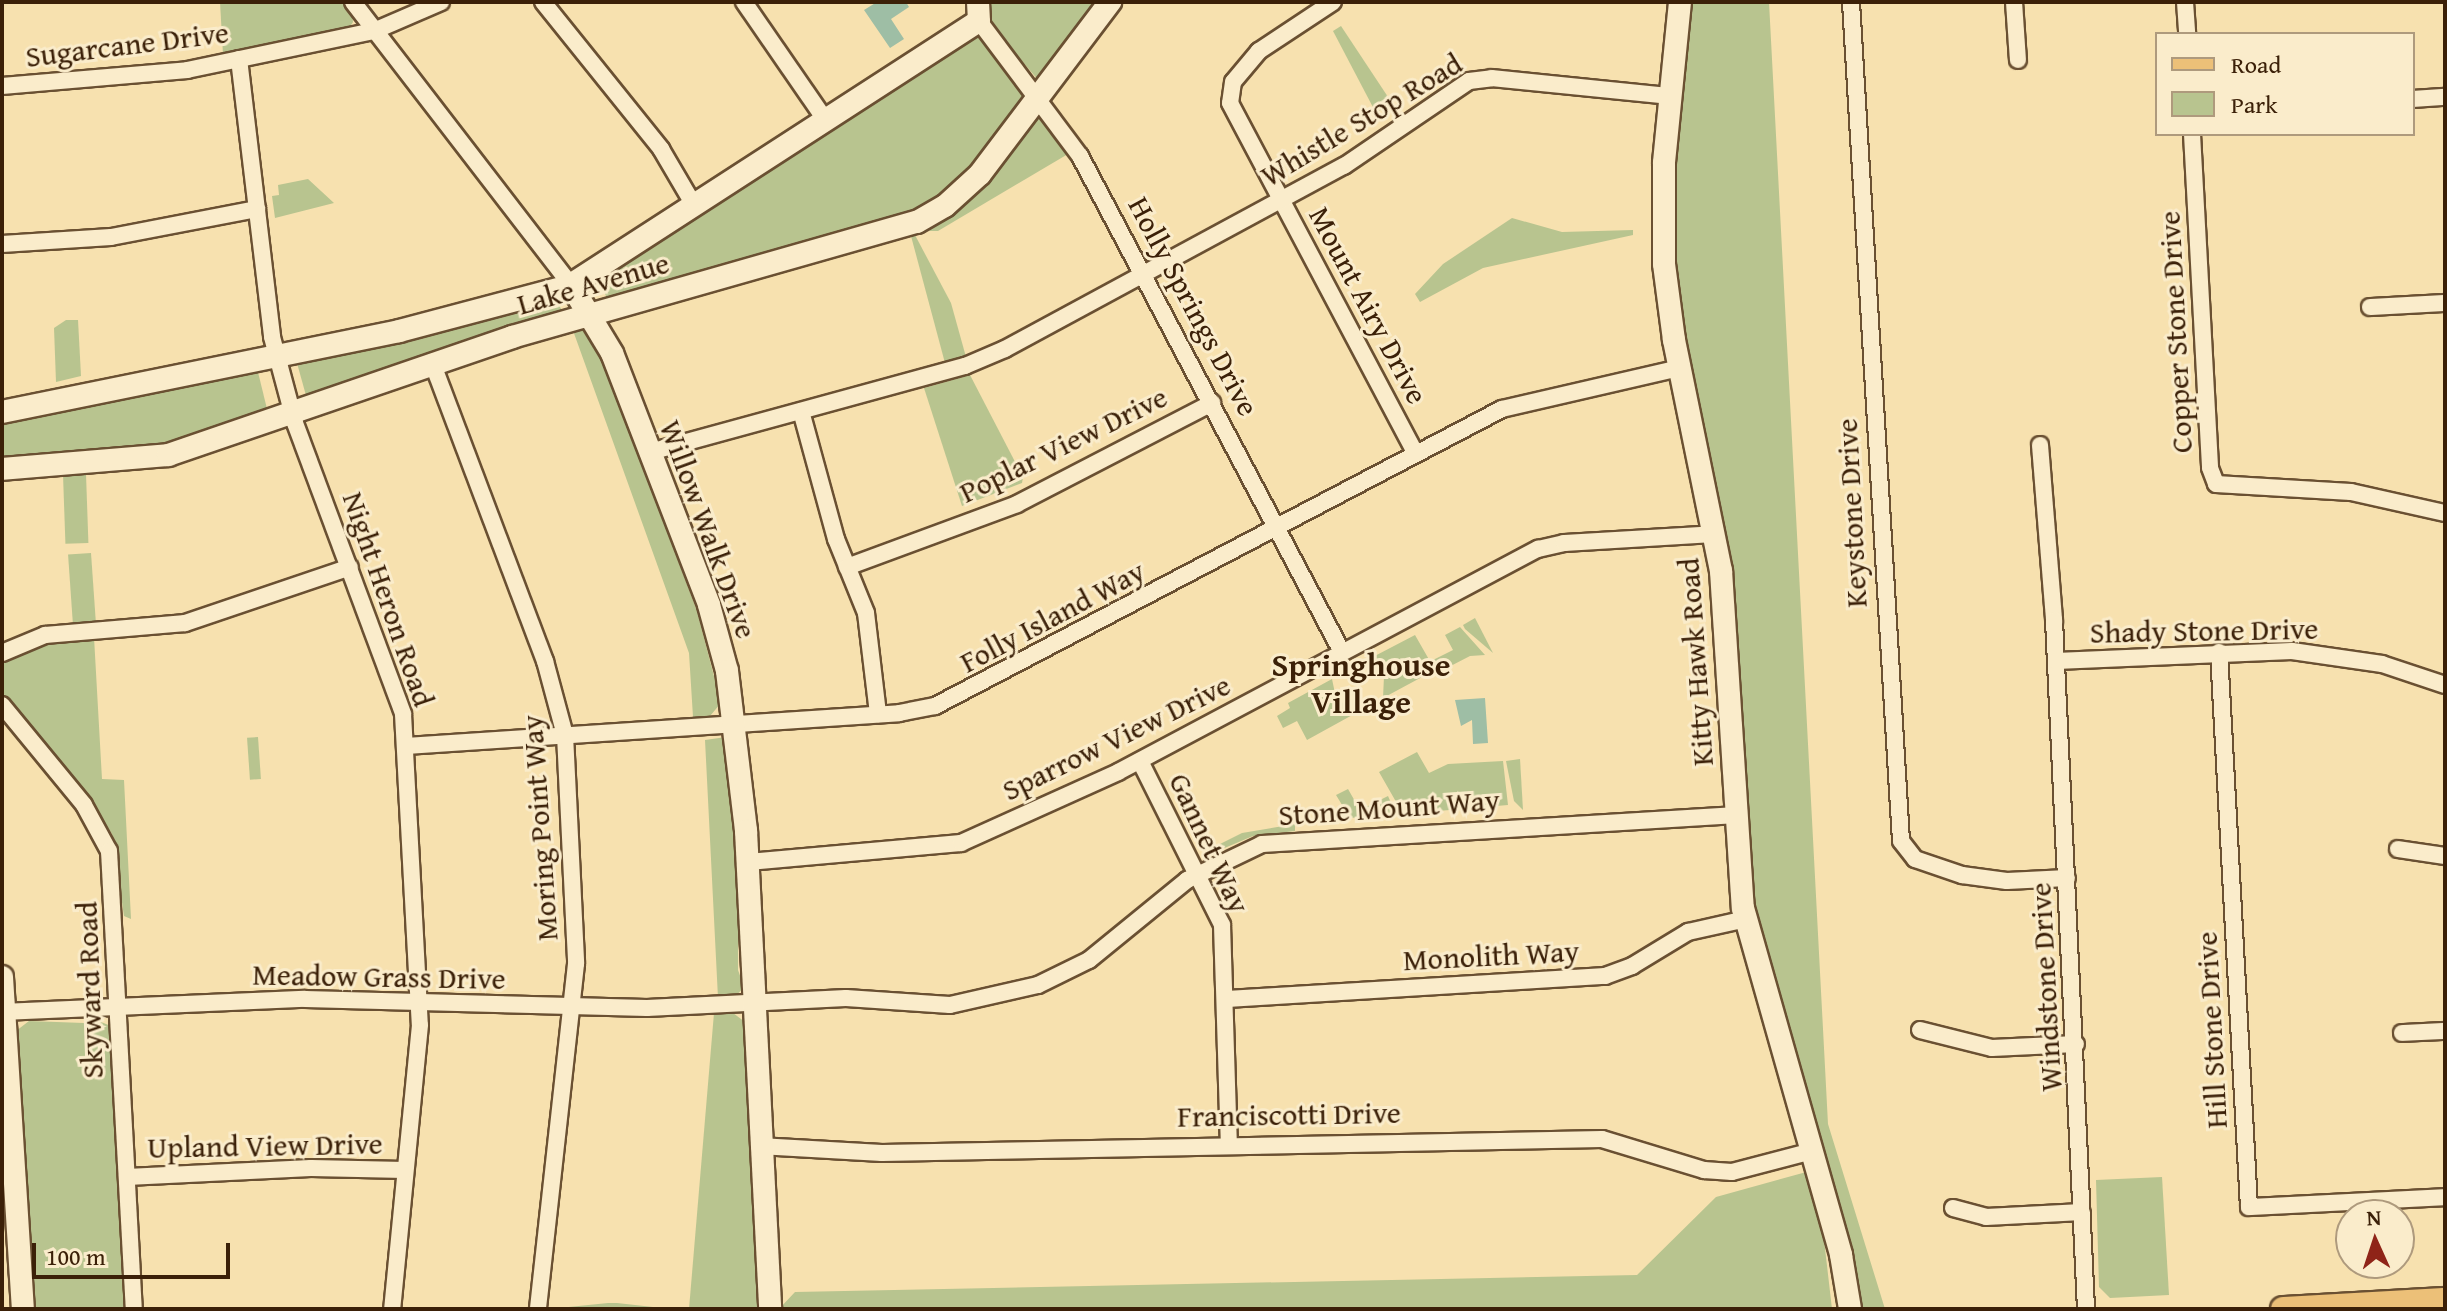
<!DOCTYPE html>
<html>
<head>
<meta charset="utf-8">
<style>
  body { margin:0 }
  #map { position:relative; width:2447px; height:1311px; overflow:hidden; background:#f7e1af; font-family:"Gentium Book Plus",serif }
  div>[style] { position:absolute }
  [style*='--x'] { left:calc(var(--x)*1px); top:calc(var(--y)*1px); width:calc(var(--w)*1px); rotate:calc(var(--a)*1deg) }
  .green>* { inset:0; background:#b8c48f; transform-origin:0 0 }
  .water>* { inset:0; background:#9ebea5 }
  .roads { filter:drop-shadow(2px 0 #6a5032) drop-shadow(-2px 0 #6a5032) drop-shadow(0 2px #6a5032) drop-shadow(0 -2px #6a5032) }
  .street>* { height:16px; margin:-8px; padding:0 8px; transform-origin:8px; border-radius:8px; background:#faeccb }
  .secondary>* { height:22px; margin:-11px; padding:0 11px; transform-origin:11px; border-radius:11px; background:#faeccb }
  .primary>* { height:24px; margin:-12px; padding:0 12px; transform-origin:12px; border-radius:12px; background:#ecc078 }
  span { translate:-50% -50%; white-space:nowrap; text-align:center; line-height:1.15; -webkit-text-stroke:6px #faeccb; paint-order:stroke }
  .street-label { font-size:30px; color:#3b2008 }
  .neighbourhood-label { font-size:32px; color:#3b2008; font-weight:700 }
  .frame { position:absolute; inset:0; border:4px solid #3b2008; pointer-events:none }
  .legend { position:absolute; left:2155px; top:32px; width:260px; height:104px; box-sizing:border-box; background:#faeccb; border:2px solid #ae9a7d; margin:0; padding:10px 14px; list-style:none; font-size:24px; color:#3b2008 }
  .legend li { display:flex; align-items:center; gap:16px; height:40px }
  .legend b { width:40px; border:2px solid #ae9a7d }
  .north { position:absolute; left:2335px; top:1199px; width:80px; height:80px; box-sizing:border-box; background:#faeccb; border:2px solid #ae9a7d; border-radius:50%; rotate:357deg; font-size:22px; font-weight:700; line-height:32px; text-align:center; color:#3b2008 }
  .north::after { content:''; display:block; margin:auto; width:28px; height:36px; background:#8f2418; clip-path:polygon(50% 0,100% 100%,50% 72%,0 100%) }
  .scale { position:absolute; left:32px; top:1243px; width:198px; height:36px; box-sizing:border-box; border:4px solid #3b2008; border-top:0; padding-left:10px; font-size:24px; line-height:28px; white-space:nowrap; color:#3b2008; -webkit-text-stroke:6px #faeccb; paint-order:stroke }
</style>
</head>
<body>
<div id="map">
  <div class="green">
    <div style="clip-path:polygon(220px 2px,342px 2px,352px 12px,353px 22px,348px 30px,223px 55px)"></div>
    <div style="clip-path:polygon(985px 2px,1104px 2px,1039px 81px,987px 20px)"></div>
    <div style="clip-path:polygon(1689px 2px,1769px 2px,1828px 1124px,1885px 1309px,1864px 1309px,1861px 1304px,1849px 1239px,1751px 911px,1733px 572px,1691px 395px,1671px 241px,1678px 69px)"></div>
    <div style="clip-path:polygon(1341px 26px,1392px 103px,1376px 113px,1333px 31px)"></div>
    <div style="clip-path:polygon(977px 33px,1026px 96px,977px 166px,933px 206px,610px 302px,594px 277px)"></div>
    <div style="clip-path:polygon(1036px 117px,1044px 120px,1068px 154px,938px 231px,929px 231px)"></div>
    <div style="clip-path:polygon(308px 179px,334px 203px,275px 218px,272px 196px,279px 195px,278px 185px)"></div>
    <div style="clip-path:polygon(1512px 218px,1562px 232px,1633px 230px,1633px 235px,1483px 268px,1420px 302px,1415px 294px,1443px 264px)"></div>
    <div style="clip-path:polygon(915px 235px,951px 303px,966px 357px,945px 363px,911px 236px)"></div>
    <div style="clip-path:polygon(553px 296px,565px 315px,307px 399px,295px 356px)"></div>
    <div style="clip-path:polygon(66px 320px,78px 320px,81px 376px,56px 382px,54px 328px)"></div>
    <div style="clip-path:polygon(571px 325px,589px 327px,601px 355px,697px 611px,721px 703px,710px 716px,693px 717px,689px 653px)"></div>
    <div style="clip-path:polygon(256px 364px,268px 413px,167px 448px,2px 463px,2px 416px)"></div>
    <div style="clip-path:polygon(970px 375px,1023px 477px,1022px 483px,962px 506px,924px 388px)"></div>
    <div style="left:86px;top:474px;width:69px;height:23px;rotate:88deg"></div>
    <div style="left:91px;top:553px;width:72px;height:23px;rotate:86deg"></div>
    <div style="clip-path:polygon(1475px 618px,1493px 653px,1465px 629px,1463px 625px)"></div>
    <div style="clip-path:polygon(1460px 627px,1485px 655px,1470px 656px,1439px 672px,1433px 660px,1453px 650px,1445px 635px)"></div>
    <div style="clip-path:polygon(1415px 635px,1435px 670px,1383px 698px,1384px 676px,1369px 659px)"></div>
    <div style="clip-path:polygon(94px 637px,102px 779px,124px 780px,131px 919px,124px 916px,112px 834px,83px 791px,2px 692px,2px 664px,11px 658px,50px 641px)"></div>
    <div style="clip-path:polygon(1332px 679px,1336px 698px,1356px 713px,1307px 740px,1297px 721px,1283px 728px,1277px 716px,1290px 708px,1288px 703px)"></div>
    <div style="left:258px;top:737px;width:42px;height:11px;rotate:86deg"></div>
    <div style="clip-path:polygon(726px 737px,738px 891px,738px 970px,744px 987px,734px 998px,718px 998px,705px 740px)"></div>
    <div style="clip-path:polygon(1417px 752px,1429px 773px,1448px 764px,1503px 761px,1508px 805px,1403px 814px,1379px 772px)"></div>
    <div style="clip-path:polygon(1520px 759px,1523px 810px,1514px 801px,1506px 761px)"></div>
    <div style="clip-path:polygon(1348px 789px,1360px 810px,1388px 796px,1396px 814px,1350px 818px,1336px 795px)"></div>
    <div style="clip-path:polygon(1295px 824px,1295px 831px,1253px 836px,1208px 855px,1208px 850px,1242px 833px)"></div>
    <div style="clip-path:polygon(714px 1013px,733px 1013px,745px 1022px,758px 1309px,689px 1309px)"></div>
    <div style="clip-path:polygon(91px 1018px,111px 1026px,125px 1309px,32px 1309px,16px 1031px,29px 1021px,84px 1023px)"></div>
    <div style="clip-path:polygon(1810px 1171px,1820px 1205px,1832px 1309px,779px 1309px,795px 1292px,1637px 1275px,1716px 1197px)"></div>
    <div style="clip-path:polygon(2162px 1177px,2169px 1295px,2110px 1298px,2099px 1287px,2096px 1180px)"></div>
    <div style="clip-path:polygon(608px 1303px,617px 1303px,671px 1309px,549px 1309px)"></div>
  </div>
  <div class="water">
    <div style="clip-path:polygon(877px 2px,906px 2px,909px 7px,891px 19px,904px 39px,890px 48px,864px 10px)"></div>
    <div style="clip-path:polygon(1485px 698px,1488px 743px,1473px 744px,1472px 720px,1461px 726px,1455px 700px)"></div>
  </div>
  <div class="roads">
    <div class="street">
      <div style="--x:353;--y:2;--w:357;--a:52.4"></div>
      <div style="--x:543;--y:2;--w:189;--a:51.2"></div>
      <div style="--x:661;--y:149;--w:67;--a:59.6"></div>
      <div style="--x:744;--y:2;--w:141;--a:55.4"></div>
      <div style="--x:1333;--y:2;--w:89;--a:146.5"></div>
      <div style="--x:1259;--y:51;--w:40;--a:130"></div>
      <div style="--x:1233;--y:82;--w:21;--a:98"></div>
      <div style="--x:1230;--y:103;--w:397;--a:62.1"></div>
      <div style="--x:1851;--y:2;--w:840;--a:86.59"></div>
      <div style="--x:1901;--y:841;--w:23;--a:52"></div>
      <div style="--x:1915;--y:859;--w:50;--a:18.8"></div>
      <div style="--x:1962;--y:875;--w:45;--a:7.6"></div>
      <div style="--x:2007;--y:881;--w:60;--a:-2.9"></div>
      <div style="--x:2014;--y:2;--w:58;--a:86.1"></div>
      <div style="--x:2185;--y:2;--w:32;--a:86"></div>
      <div style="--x:979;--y:21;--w:169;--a:53.2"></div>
      <div style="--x:1080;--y:156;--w:561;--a:62.16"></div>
      <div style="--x:239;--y:59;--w:280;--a:83.2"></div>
      <div style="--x:272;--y:337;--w:89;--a:75"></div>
      <div style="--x:295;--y:423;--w:310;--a:69.6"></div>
      <div style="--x:403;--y:714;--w:311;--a:86.9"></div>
      <div style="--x:420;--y:1025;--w:285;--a:95.6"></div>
      <div style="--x:2;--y:86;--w:186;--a:-4.9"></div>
      <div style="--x:187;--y:70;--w:191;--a:-11.8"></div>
      <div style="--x:374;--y:31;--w:73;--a:-23.4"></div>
      <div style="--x:2413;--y:99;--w:32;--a:-4"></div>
      <div style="--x:2192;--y:134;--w:334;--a:86.9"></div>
      <div style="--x:2210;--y:468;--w:17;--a:69"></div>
      <div style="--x:2216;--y:484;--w:135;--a:3.4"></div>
      <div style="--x:2351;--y:492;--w:96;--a:12.6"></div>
      <div style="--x:2;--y:244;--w:109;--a:-3.7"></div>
      <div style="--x:111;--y:237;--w:149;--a:-10.9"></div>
      <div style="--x:2370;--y:307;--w:75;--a:-3.1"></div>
      <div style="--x:432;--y:362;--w:320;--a:69.3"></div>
      <div style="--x:545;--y:661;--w:77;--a:74.9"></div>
      <div style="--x:565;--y:735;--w:229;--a:87.2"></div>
      <div style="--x:576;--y:964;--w:347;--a:96.3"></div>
      <div style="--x:801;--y:411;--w:133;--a:74.7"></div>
      <div style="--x:836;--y:539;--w:80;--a:67.9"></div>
      <div style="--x:866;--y:613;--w:102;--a:83.2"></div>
      <div style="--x:2040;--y:445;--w:176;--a:85.4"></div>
      <div style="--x:2054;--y:620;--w:690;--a:87.34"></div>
      <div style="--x:650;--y:452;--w:327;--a:-15.3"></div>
      <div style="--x:965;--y:366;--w:43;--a:-23"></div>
      <div style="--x:1005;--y:349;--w:385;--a:-28.4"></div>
      <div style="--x:1344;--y:166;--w:151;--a:-34.2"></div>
      <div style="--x:1469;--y:81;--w:23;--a:-7"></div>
      <div style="--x:1492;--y:78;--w:179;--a:5.8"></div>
      <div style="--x:847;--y:567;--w:181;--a:-20.3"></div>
      <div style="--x:1017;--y:504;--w:220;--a:-27.4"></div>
      <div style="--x:2219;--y:652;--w:556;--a:86.91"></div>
      <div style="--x:2249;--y:1207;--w:196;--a:-2.9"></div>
      <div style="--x:2;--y:653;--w:47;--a:-22.7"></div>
      <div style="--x:45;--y:635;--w:141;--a:-4.9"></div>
      <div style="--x:185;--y:623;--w:174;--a:-18.7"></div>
      <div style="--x:2056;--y:661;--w:236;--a:-2.4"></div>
      <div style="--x:2292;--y:651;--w:91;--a:8.2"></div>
      <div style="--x:2382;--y:664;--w:66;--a:18.4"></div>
      <div style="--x:2;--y:705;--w:129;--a:50.6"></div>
      <div style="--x:84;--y:805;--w:52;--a:61.5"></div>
      <div style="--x:109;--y:851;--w:459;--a:86.9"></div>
      <div style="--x:406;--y:746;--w:494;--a:-3.8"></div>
      <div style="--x:899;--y:713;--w:37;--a:-11"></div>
      <div style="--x:935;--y:706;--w:640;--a:-27.65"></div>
      <div style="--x:1502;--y:409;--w:183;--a:-13"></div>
      <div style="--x:1140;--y:761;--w:183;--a:63.4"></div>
      <div style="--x:1222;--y:925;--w:218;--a:88.2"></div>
      <div style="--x:2398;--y:849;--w:48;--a:8.5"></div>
      <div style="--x:748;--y:862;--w:214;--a:-5.1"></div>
      <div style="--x:961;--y:843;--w:172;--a:-24.3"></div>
      <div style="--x:1118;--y:772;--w:476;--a:-28"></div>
      <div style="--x:1538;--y:549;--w:27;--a:-13"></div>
      <div style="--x:1564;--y:543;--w:150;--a:-3.4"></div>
      <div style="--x:1227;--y:999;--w:379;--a:-3.5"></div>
      <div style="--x:1605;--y:976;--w:29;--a:-20"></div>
      <div style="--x:1632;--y:966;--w:66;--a:-31.3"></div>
      <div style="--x:1688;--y:932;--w:59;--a:-12.6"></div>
      <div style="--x:2;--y:1012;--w:303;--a:-2.5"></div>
      <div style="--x:305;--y:999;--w:342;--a:1.5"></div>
      <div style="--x:647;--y:1008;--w:199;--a:-2.9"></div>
      <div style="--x:846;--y:998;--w:104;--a:3.9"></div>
      <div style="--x:950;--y:1005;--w:90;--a:-12.8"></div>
      <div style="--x:1038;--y:985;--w:57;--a:-26.1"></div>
      <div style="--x:1089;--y:960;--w:127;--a:-39.2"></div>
      <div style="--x:1187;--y:880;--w:83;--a:-25.6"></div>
      <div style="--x:1262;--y:844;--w:476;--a:-3.5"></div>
      <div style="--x:1920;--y:1030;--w:74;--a:14"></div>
      <div style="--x:1992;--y:1048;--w:84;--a:-2.7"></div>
      <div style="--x:2402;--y:1033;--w:43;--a:-2.7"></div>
      <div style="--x:759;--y:1146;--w:123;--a:3.3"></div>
      <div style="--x:882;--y:1153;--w:720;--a:-1.11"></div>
      <div style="--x:1602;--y:1139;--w:107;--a:16.9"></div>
      <div style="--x:1704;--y:1170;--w:28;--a:4"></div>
      <div style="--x:1732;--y:1172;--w:83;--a:-14.7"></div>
      <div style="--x:127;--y:1177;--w:184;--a:-2.8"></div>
      <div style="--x:311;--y:1168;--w:94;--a:1.2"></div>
      <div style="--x:1953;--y:1208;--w:34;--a:15"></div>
      <div style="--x:1986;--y:1217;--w:96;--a:-3"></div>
    </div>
    <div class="secondary">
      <div style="--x:1680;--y:2;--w:162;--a:95.7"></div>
      <div style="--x:1664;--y:163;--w:101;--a:90"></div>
      <div style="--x:1664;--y:264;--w:77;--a:82.5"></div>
      <div style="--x:1674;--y:340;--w:236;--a:78.5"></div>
      <div style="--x:1721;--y:571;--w:338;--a:86.3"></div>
      <div style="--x:1743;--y:908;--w:361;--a:74.2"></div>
      <div style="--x:1841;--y:1255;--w:55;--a:80.5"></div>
      <div style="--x:571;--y:285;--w:79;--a:58.9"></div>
      <div style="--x:612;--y:353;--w:270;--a:68.9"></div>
      <div style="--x:709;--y:605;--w:68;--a:74.7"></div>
      <div style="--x:727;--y:671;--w:161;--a:83.2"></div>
      <div style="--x:746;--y:831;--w:479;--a:87.1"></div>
      <div style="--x:2;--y:412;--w:405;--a:-11.5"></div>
      <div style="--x:399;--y:331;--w:176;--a:-14.8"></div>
      <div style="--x:569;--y:286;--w:488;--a:-32.9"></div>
      <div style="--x:979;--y:21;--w:19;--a:-93"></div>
      <div style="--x:2;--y:469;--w:167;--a:-4.8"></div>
      <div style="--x:168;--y:455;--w:364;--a:-18.9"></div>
      <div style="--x:512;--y:337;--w:421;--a:-15.9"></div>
      <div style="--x:917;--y:222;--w:32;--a:-30"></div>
      <div style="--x:945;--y:206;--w:47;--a:-42.4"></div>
      <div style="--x:980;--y:174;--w:216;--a:-52.9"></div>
      <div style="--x:2;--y:977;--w:333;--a:86.4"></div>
    </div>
    <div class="primary">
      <div style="--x:2283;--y:1309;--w:162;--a:-3.2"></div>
    </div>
  </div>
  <div class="street-label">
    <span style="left:127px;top:44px;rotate:-7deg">Sugarcane Drive</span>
    <span style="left:1361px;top:119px;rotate:-31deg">Whistle Stop Road</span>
    <span style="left:593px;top:283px;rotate:-16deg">Lake Avenue</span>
    <span style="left:1369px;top:305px;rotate:62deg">Mount Airy Drive</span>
    <span style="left:1194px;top:306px;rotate:62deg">Holly Springs Drive</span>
    <span style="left:2175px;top:332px;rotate:-93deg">Copper Stone Drive</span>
    <span style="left:1063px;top:444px;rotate:-26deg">Poplar View Drive</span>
    <span style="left:1851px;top:513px;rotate:-93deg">Keystone Drive</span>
    <span style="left:709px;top:529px;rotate:70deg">Willow Walk Drive</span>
    <span style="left:389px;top:599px;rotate:71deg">Night Heron Road</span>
    <span style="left:1052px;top:616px;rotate:-28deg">Folly Island Way</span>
    <span style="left:2204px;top:630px;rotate:-1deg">Shady Stone Drive</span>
    <span style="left:1695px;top:662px;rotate:-94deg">Kitty Hawk Road</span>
    <span style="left:1116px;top:737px;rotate:-26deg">Sparrow View Drive</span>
    <span style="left:1389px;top:807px;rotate:-4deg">Stone Mount Way</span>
    <span style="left:539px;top:828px;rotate:-94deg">Moring Point Way</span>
    <span style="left:1210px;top:843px;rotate:65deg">Gannet Way</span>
    <span style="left:1491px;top:955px;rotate:-3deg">Monolith Way</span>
    <span style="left:379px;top:976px;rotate:1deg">Meadow Grass Drive</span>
    <span style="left:2045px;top:987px;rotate:-93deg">Windstone Drive</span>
    <span style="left:89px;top:990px;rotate:-92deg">Skyward Road</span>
    <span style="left:2211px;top:1030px;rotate:-93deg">Hill Stone Drive</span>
    <span style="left:1289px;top:1114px;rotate:-1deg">Franciscotti Drive</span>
    <span style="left:265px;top:1145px;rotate:-1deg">Upland View Drive</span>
  </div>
  <div class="neighbourhood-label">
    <span style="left:1361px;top:684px">Springhouse<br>Village</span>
  </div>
  <div class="frame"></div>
  <ul class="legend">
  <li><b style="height:10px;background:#ecc078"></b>Road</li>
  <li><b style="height:22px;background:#b8c48f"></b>Park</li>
  </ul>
  <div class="north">N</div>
  <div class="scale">100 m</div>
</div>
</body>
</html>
